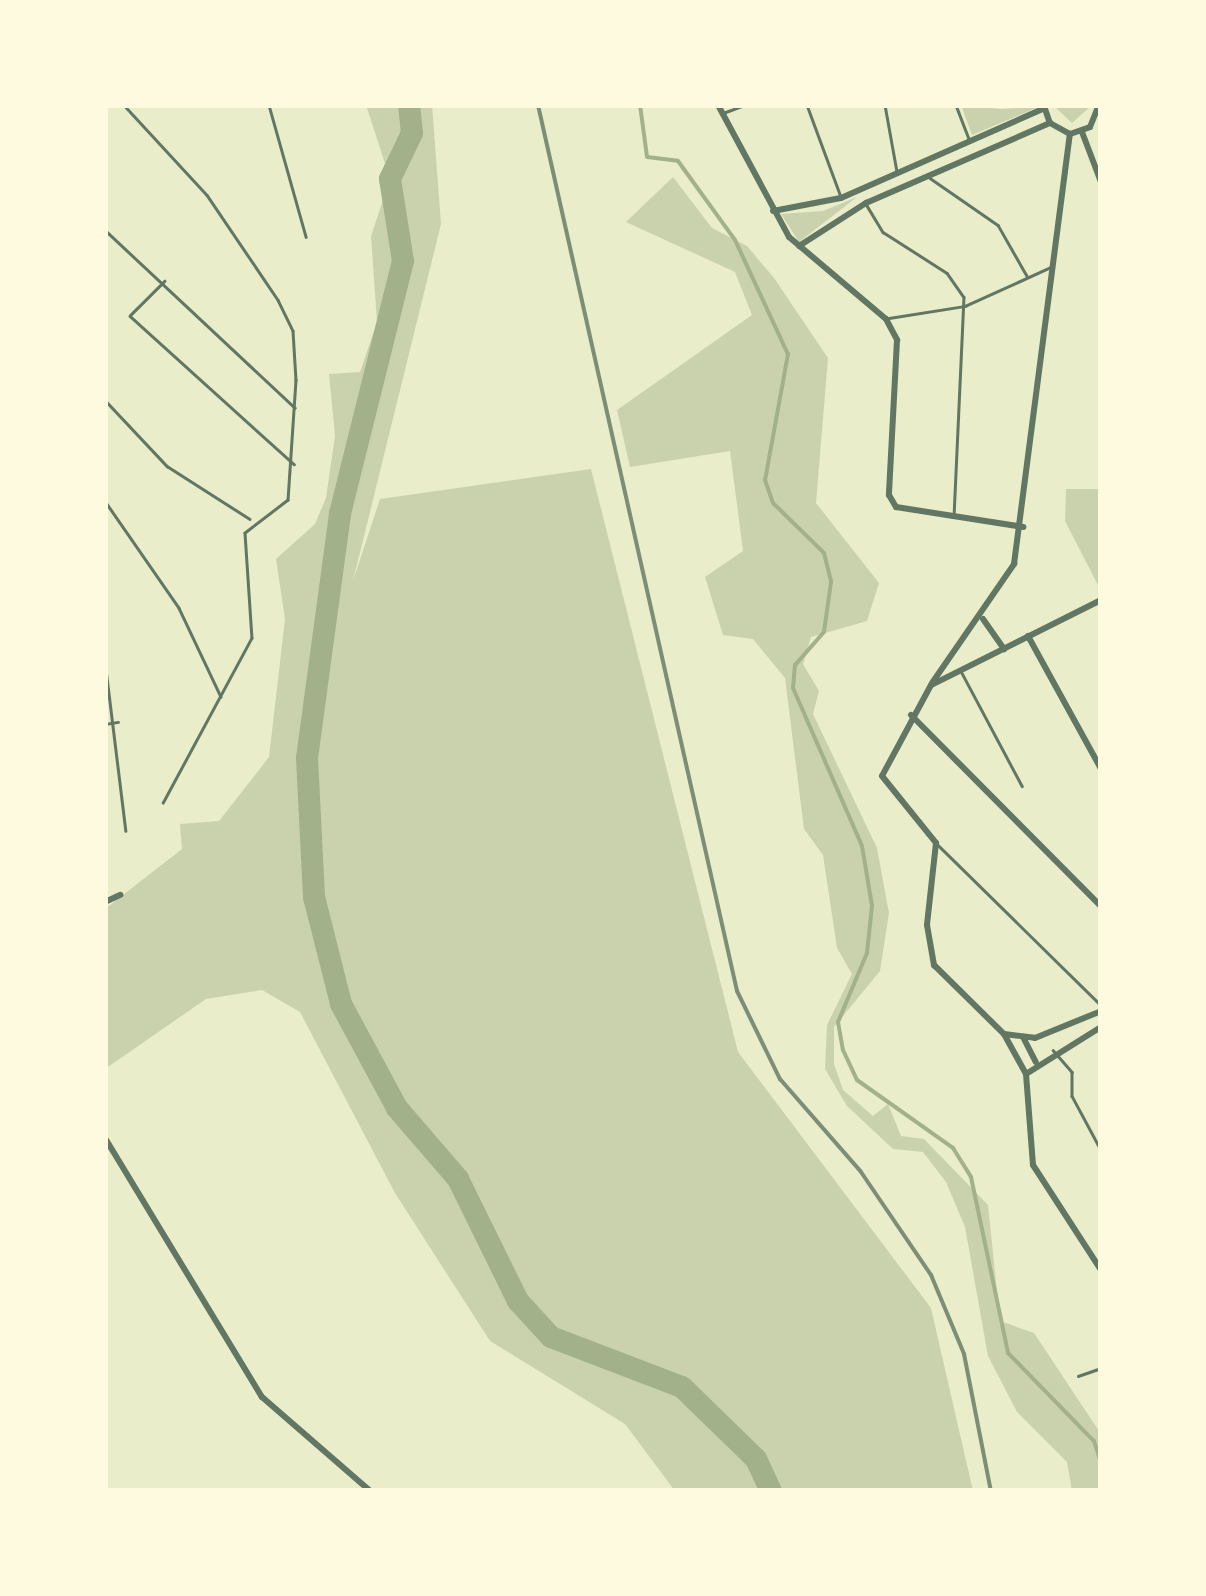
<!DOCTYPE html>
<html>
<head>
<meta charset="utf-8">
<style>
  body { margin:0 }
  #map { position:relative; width:1206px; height:1596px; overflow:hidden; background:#e9edc9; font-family:Jost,sans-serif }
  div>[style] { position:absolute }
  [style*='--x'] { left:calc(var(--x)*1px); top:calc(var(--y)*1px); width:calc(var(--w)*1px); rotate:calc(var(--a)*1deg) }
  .green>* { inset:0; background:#cad2ad }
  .stream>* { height:4px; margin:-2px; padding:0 2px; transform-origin:2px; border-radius:2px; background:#a3b18a }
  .river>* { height:22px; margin:-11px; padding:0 11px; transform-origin:11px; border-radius:11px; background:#a3b18a }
  .service>* { height:2.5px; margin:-1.25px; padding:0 1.25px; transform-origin:1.25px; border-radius:1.25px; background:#617663 }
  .minor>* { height:6px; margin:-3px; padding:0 3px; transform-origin:3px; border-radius:3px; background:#617663 }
  .rail>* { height:4px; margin:-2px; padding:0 2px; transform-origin:2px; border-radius:2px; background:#7c8e77 }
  span { translate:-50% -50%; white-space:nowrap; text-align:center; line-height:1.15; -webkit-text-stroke:9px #fefae0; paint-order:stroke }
  .frame { position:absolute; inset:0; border:108px solid #fefae0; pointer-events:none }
</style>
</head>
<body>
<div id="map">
  <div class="green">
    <div style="clip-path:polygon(366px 105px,432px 105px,441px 224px,353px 581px,380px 499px,591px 469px,738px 1052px,931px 1308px,973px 1491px,675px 1491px,625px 1424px,490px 1341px,395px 1193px,300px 1012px,262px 990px,206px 999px,105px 1069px,105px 909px,182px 849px,180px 824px,219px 821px,269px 757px,285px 619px,276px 559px,315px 524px,326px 498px,335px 436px,329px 374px,360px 372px,377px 322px,371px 236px,390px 179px)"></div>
    <div style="clip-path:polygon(961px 105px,1001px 109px,1039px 107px,972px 135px)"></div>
    <div style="clip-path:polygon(1092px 105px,1072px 123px,1054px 106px,1054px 105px)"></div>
    <div style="clip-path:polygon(673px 177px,712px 228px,747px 246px,774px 278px,828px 358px,816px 503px,879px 583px,867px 621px,811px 637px,803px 664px,819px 691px,813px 714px,877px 848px,889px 913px,880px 971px,834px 1027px,834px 1064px,843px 1090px,873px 1116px,888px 1104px,901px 1136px,924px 1139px,988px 1205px,1000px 1321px,1034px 1333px,1101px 1434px,1101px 1491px,1072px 1491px,1067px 1462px,1017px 1412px,988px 1356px,965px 1227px,946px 1182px,923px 1152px,893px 1149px,847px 1106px,825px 1069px,827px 1025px,852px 974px,837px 948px,823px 855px,804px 829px,785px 678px,753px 639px,723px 635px,705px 577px,743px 551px,730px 451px,630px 467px,617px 410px,752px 315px,735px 272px,626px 222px)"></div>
    <div style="clip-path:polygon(857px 197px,799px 242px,781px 214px,823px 211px)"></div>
    <div style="clip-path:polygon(1066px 489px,1101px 489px,1100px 589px,1065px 521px)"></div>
  </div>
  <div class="stream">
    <div style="--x:640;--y:105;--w:52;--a:82.3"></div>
    <div style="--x:647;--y:157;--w:31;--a:7"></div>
    <div style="--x:678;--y:161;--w:97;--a:54.2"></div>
    <div style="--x:735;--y:240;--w:126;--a:65.1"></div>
    <div style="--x:788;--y:354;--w:128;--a:100.3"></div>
    <div style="--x:765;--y:480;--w:24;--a:71"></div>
    <div style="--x:773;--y:503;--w:71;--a:44.4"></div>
    <div style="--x:824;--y:553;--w:30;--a:76"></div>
    <div style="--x:831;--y:582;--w:50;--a:98"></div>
    <div style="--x:824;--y:632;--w:44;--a:131.3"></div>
    <div style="--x:795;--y:665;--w:23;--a:95"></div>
    <div style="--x:793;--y:688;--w:172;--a:66.4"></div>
    <div style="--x:862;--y:846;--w:61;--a:80.5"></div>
    <div style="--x:872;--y:906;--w:47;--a:96.1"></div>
    <div style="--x:867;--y:953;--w:75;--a:112.8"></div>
    <div style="--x:838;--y:1022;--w:28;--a:80"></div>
    <div style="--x:843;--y:1050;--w:33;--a:65"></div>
    <div style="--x:857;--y:1080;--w:118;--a:35.3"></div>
    <div style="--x:953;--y:1148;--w:34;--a:58"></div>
    <div style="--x:971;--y:1177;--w:180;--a:78.1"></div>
    <div style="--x:1008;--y:1353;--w:123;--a:45.7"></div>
    <div style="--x:1094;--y:1441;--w:22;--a:72"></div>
  </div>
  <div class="river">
    <div style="--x:409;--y:105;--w:28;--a:84"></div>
    <div style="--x:412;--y:133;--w:51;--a:115.6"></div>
    <div style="--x:390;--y:179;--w:83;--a:81"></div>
    <div style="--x:403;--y:261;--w:261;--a:104"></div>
    <div style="--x:340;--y:514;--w:246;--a:97.7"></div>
    <div style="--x:307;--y:758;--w:139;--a:87.1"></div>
    <div style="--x:314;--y:897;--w:110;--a:75.8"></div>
    <div style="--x:341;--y:1004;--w:118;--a:61.7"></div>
    <div style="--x:397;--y:1108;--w:94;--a:49.3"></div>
    <div style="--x:458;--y:1179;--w:136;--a:63.8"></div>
    <div style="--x:518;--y:1301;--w:49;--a:47.5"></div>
    <div style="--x:551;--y:1337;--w:140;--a:20.9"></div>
    <div style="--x:682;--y:1387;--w:103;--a:44.2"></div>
    <div style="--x:756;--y:1459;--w:35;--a:65"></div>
  </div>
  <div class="service">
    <div style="--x:124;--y:105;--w:122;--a:47.3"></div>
    <div style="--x:207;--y:195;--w:127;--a:55.9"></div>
    <div style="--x:278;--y:300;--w:34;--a:64"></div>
    <div style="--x:293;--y:331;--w:49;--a:86.5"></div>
    <div style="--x:296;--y:380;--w:120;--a:93.8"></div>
    <div style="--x:288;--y:500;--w:54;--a:142.5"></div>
    <div style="--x:245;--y:533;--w:105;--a:86.2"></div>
    <div style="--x:252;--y:638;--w:187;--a:118.3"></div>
    <div style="--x:269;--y:105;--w:137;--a:74.3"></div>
    <div style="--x:807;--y:105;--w:98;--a:69.7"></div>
    <div style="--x:885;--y:105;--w:68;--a:79.8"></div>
    <div style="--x:956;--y:105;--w:39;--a:69"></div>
    <div style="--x:723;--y:113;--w:23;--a:-20"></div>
    <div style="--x:930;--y:178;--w:83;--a:34.7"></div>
    <div style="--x:998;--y:225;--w:59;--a:60.4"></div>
    <div style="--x:866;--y:204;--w:33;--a:59"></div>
    <div style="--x:883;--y:232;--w:76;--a:32.6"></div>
    <div style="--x:947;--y:273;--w:29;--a:55"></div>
    <div style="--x:964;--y:297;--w:218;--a:92.6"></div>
    <div style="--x:105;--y:230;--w:260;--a:43.1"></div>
    <div style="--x:165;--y:281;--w:49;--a:135"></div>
    <div style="--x:130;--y:316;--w:221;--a:42.1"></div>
    <div style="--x:889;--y:318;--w:77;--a:-9"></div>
    <div style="--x:965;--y:306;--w:94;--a:-24.4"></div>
    <div style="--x:105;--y:400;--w:91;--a:46.8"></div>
    <div style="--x:167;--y:466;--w:98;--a:32.6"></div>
    <div style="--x:105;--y:501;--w:130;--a:55.3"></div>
    <div style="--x:179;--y:608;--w:98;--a:64.7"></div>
    <div style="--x:105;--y:661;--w:171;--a:83"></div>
    <div style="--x:962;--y:673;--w:128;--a:62"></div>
    <div style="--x:105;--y:724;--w:13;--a:-9"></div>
    <div style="--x:938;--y:845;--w:228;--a:44.5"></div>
    <div style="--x:1053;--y:1050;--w:29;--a:49"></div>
    <div style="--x:1072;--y:1072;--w:24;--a:90"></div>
    <div style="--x:1072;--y:1096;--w:61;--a:61.8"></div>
    <div style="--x:1078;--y:1376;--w:24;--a:-19"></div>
  </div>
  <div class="minor">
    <div style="--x:718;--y:105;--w:150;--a:61.7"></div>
    <div style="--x:789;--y:237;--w:127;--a:40.2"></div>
    <div style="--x:886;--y:319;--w:24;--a:62"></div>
    <div style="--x:897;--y:340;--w:155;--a:93"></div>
    <div style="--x:889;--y:495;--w:14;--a:60"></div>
    <div style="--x:896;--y:507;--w:129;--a:8.9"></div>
    <div style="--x:1044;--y:106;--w:18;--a:71"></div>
    <div style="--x:1050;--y:123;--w:23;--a:29"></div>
    <div style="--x:1070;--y:134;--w:21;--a:-19"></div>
    <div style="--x:1090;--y:127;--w:24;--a:-68"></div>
    <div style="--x:1082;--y:132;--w:53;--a:69.2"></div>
    <div style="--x:773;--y:211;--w:69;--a:-10.8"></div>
    <div style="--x:841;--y:198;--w:221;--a:-23.8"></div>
    <div style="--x:799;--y:246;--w:80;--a:-32.7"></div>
    <div style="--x:866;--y:203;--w:201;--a:-23.5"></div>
    <div style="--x:1101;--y:600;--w:190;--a:153.4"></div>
    <div style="--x:931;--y:685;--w:103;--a:118.3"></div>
    <div style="--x:882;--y:776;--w:86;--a:51.1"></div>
    <div style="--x:936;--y:843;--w:82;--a:96.3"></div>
    <div style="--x:927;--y:925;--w:41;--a:80.1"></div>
    <div style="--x:934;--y:965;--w:98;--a:44.6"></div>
    <div style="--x:1004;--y:1034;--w:46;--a:61.2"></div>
    <div style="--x:1026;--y:1074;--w:91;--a:85.6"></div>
    <div style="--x:1033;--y:1165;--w:125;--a:57.1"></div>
    <div style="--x:983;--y:619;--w:37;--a:55"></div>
    <div style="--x:1028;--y:636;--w:152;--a:61.2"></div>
    <div style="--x:932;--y:683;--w:145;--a:-55.4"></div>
    <div style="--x:1014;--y:564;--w:434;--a:-82.6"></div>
    <div style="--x:911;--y:715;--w:269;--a:45.2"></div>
    <div style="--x:105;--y:902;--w:17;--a:-25"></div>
    <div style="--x:1004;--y:1034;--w:31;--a:7"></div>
    <div style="--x:1035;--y:1038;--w:71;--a:-22.2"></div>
    <div style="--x:1023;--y:1037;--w:28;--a:63"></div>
    <div style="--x:1026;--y:1074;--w:89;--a:-32.1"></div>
    <div style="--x:105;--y:1138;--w:303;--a:58.8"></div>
    <div style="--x:262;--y:1397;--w:143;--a:41"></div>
  </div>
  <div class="rail">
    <div style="--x:538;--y:105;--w:908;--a:77.34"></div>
    <div style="--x:737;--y:991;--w:98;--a:64"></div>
    <div style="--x:780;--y:1079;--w:123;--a:48.9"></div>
    <div style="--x:861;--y:1172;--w:125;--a:55.8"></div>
    <div style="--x:931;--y:1275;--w:86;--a:67.3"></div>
    <div style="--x:964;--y:1354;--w:140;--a:78.9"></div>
  </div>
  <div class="frame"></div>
</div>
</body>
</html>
